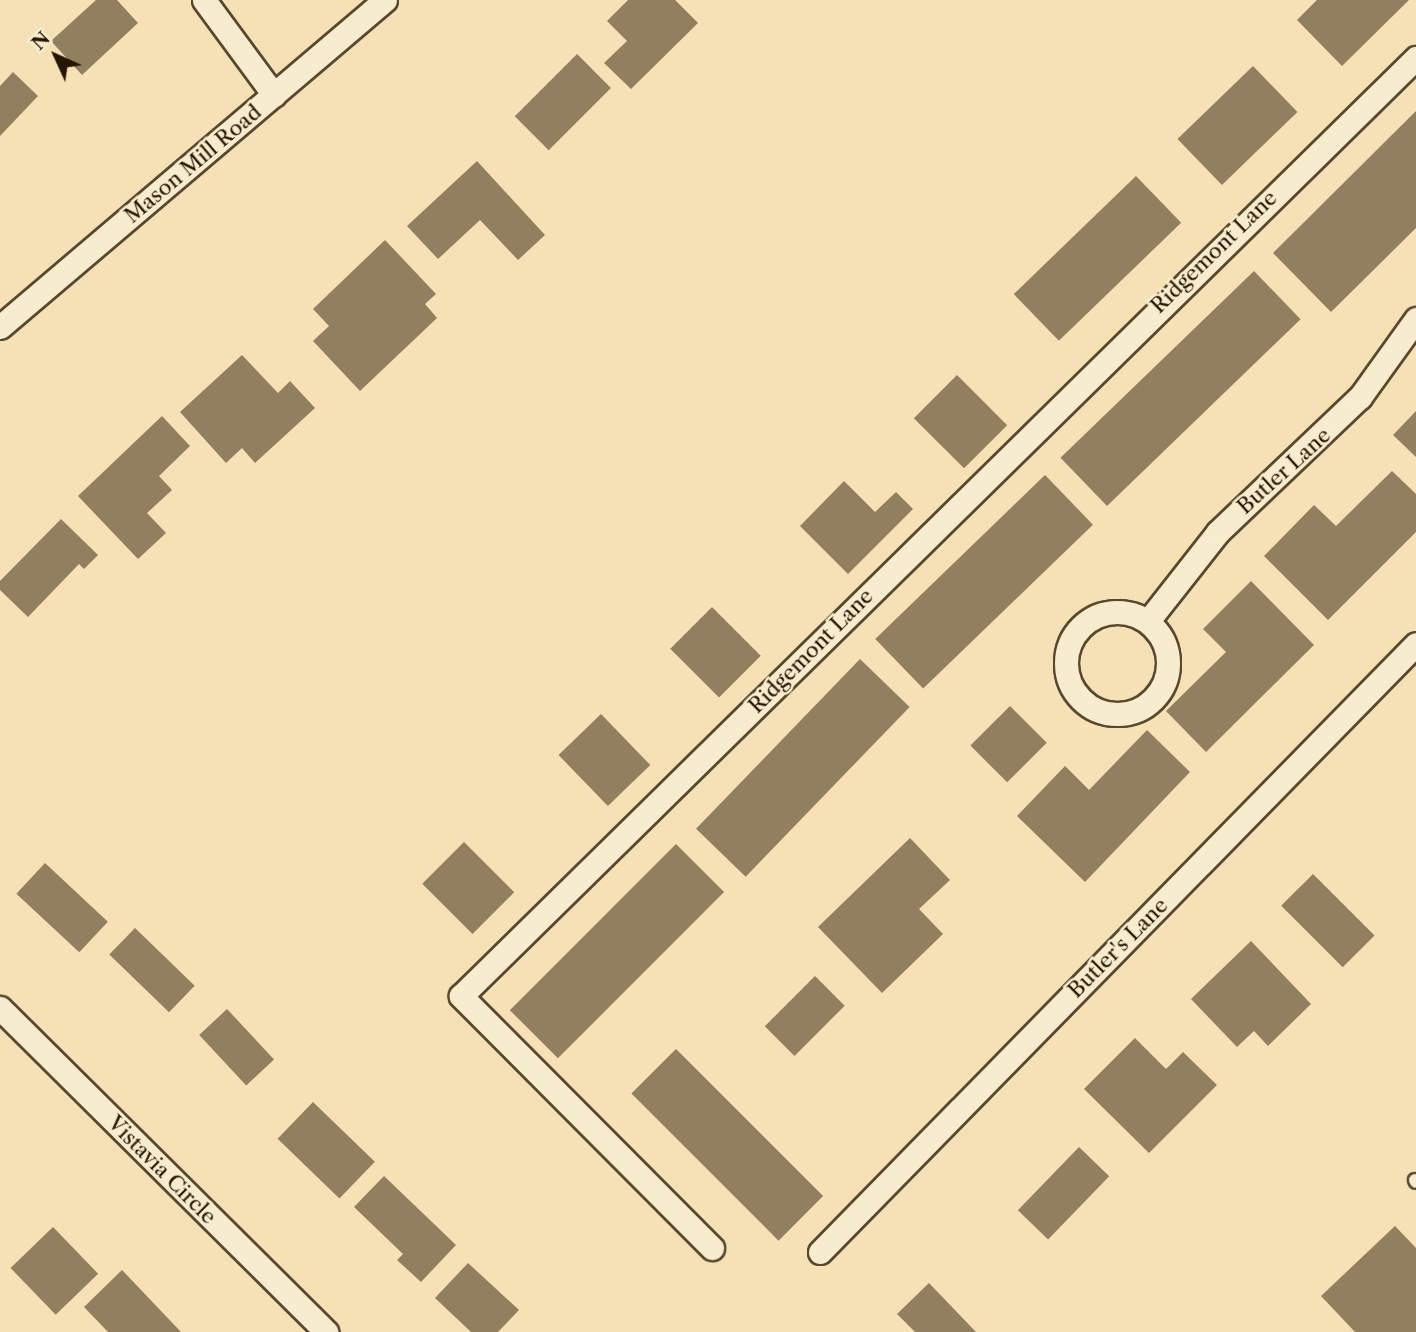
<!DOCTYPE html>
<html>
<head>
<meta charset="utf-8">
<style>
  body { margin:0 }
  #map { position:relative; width:1416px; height:1332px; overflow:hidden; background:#f5e1b5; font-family:"Libre Caslon Text",serif }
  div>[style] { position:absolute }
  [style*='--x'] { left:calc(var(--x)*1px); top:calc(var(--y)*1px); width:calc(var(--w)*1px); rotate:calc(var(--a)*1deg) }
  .building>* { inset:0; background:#917f5f; transform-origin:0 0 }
  .roads { filter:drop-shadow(2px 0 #59482e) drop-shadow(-2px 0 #59482e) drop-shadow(0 2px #59482e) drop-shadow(0 -2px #59482e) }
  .service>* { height:12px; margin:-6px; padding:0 6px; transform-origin:6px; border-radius:6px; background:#f8eccf }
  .minor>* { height:23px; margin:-11.5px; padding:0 11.5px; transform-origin:11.5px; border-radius:11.5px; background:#f8eccf }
  .minor>.ring { margin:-11.5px; padding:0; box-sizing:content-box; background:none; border:23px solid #f8eccf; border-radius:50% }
  span { translate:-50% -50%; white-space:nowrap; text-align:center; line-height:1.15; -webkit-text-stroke:5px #f8eccf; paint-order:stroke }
  .street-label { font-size:21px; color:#251501 }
  .north { position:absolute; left:21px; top:21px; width:70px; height:70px; -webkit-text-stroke:5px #f8eccf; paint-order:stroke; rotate:315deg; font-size:19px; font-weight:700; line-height:28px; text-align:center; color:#251501 }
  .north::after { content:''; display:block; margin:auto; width:24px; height:32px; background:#251501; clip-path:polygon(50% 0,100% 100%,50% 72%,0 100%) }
</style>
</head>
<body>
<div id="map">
  <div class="building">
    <div style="clip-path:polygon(96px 0,117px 0,138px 23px,82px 75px,51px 41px)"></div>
    <div style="clip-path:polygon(628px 0,675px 0,698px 23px,631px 89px,604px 63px,627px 41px,607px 21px)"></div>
    <div style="clip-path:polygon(1317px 0,1409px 0,1342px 66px,1297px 20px)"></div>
    <div style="left:577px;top:54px;width:48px;height:88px;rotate:45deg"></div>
    <div style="left:1253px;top:66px;width:64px;height:105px;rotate:46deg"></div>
    <div style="clip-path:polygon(13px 72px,38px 96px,0 136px,0 86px)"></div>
    <div style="clip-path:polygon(1416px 111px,1416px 228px,1331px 312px,1273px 253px)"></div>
    <div style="clip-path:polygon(477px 161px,545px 235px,518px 260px,480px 220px,438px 259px,407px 226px)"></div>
    <div style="left:1136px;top:176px;width:65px;height:170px;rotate:46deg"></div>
    <div style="clip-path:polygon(385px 240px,436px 294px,425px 304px,437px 318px,360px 391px,313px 341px,329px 326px,313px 309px)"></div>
    <div style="left:1254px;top:271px;width:67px;height:269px;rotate:46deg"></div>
    <div style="clip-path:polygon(242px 355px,278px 393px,290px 381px,315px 408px,255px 463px,242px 448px,226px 463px,180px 412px)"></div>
    <div style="left:957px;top:375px;width:71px;height:61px;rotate:45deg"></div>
    <div style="clip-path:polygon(1416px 411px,1416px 457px,1393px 435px)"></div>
    <div style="clip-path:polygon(162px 416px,190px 446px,159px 476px,172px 490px,147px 513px,166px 533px,138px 559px,78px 496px)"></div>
    <div style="clip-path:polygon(1392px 471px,1416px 494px,1416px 532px,1328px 620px,1264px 556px,1314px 505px,1336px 526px)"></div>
    <div style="left:1045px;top:475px;width:69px;height:236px;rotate:46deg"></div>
    <div style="clip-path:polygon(844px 481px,875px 512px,896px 492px,913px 509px,848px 574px,800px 526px)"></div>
    <div style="clip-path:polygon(61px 519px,98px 555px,84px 569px,79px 564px,28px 617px,0 590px,0 581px)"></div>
    <div style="clip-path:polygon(1251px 581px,1314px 645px,1206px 752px,1166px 711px,1226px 652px,1203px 629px)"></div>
    <div style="left:712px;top:607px;width:69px;height:59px;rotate:45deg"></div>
    <div style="left:860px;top:659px;width:69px;height:236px;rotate:44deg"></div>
    <div style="left:1010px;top:706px;width:52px;height:56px;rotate:45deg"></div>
    <div style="left:601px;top:714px;width:71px;height:59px;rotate:46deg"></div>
    <div style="clip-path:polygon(1147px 730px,1190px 772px,1085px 882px,1017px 816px,1065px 766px,1089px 790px)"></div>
    <div style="clip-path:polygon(910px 838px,950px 880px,919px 909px,943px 934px,882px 993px,818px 927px)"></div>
    <div style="left:464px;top:842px;width:71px;height:59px;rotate:45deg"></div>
    <div style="left:676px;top:844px;width:68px;height:235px;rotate:45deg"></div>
    <div style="left:45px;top:863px;width:86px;height:42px;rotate:43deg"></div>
    <div style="left:1313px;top:874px;width:87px;height:45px;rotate:45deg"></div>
    <div style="left:135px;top:928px;width:83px;height:37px;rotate:44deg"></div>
    <div style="clip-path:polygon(1251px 941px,1311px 1004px,1268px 1046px,1254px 1031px,1237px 1047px,1191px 999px)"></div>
    <div style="left:815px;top:976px;width:42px;height:71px;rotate:45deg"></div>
    <div style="left:227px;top:1009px;width:69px;height:38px;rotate:47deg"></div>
    <div style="clip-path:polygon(1135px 1038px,1166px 1069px,1183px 1052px,1217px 1085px,1149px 1153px,1084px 1089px)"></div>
    <div style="left:676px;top:1049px;width:208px;height:63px;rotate:45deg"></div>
    <div style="left:313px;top:1102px;width:86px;height:51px;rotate:44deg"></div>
    <div style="left:1079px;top:1147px;width:42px;height:88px;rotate:44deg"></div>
    <div style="clip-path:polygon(384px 1176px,456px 1245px,421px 1282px,397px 1260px,403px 1254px,354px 1207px)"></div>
    <div style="clip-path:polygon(1395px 1226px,1416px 1248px,1416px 1332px,1355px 1332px,1321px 1296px)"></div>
    <div style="left:53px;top:1227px;width:65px;height:59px;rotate:46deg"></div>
    <div style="clip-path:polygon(468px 1263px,519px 1310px,498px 1332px,471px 1332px,435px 1298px)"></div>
    <div style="clip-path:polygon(122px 1270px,181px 1332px,108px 1332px,84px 1307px)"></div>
    <div style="clip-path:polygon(929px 1283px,976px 1332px,915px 1332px,897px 1314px)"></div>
  </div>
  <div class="roads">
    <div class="service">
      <div style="--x:1415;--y:1180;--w:2;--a:63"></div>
    </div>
    <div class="minor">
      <div style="--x:204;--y:0;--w:118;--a:53.6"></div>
      <div style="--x:0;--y:327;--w:505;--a:-40.34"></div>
      <div class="ring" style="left:1066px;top:612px;width:79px;height:79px"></div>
      <div style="--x:1148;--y:621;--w:113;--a:-51.8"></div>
      <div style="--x:1218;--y:532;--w:196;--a:-43.6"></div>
      <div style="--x:1360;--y:397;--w:96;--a:-54.3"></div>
      <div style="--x:0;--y:1008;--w:460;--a:44.8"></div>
      <div style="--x:712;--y:1248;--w:356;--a:-134.9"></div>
      <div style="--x:461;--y:996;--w:1339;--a:-44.49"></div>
      <div style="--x:820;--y:1252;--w:851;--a:-45.57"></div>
    </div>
  </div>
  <div class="street-label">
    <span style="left:193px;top:164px;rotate:-40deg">Mason Mill Road</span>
    <span style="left:1214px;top:252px;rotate:-44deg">Ridgemont Lane</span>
    <span style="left:1284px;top:471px;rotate:-42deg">Butler Lane</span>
    <span style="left:811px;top:651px;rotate:-45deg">Ridgemont Lane</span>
    <span style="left:1118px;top:948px;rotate:-45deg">Butler's Lane</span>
    <span style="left:162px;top:1170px;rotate:45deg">Vistavia Circle</span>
  </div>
  <div class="north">N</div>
</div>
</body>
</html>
